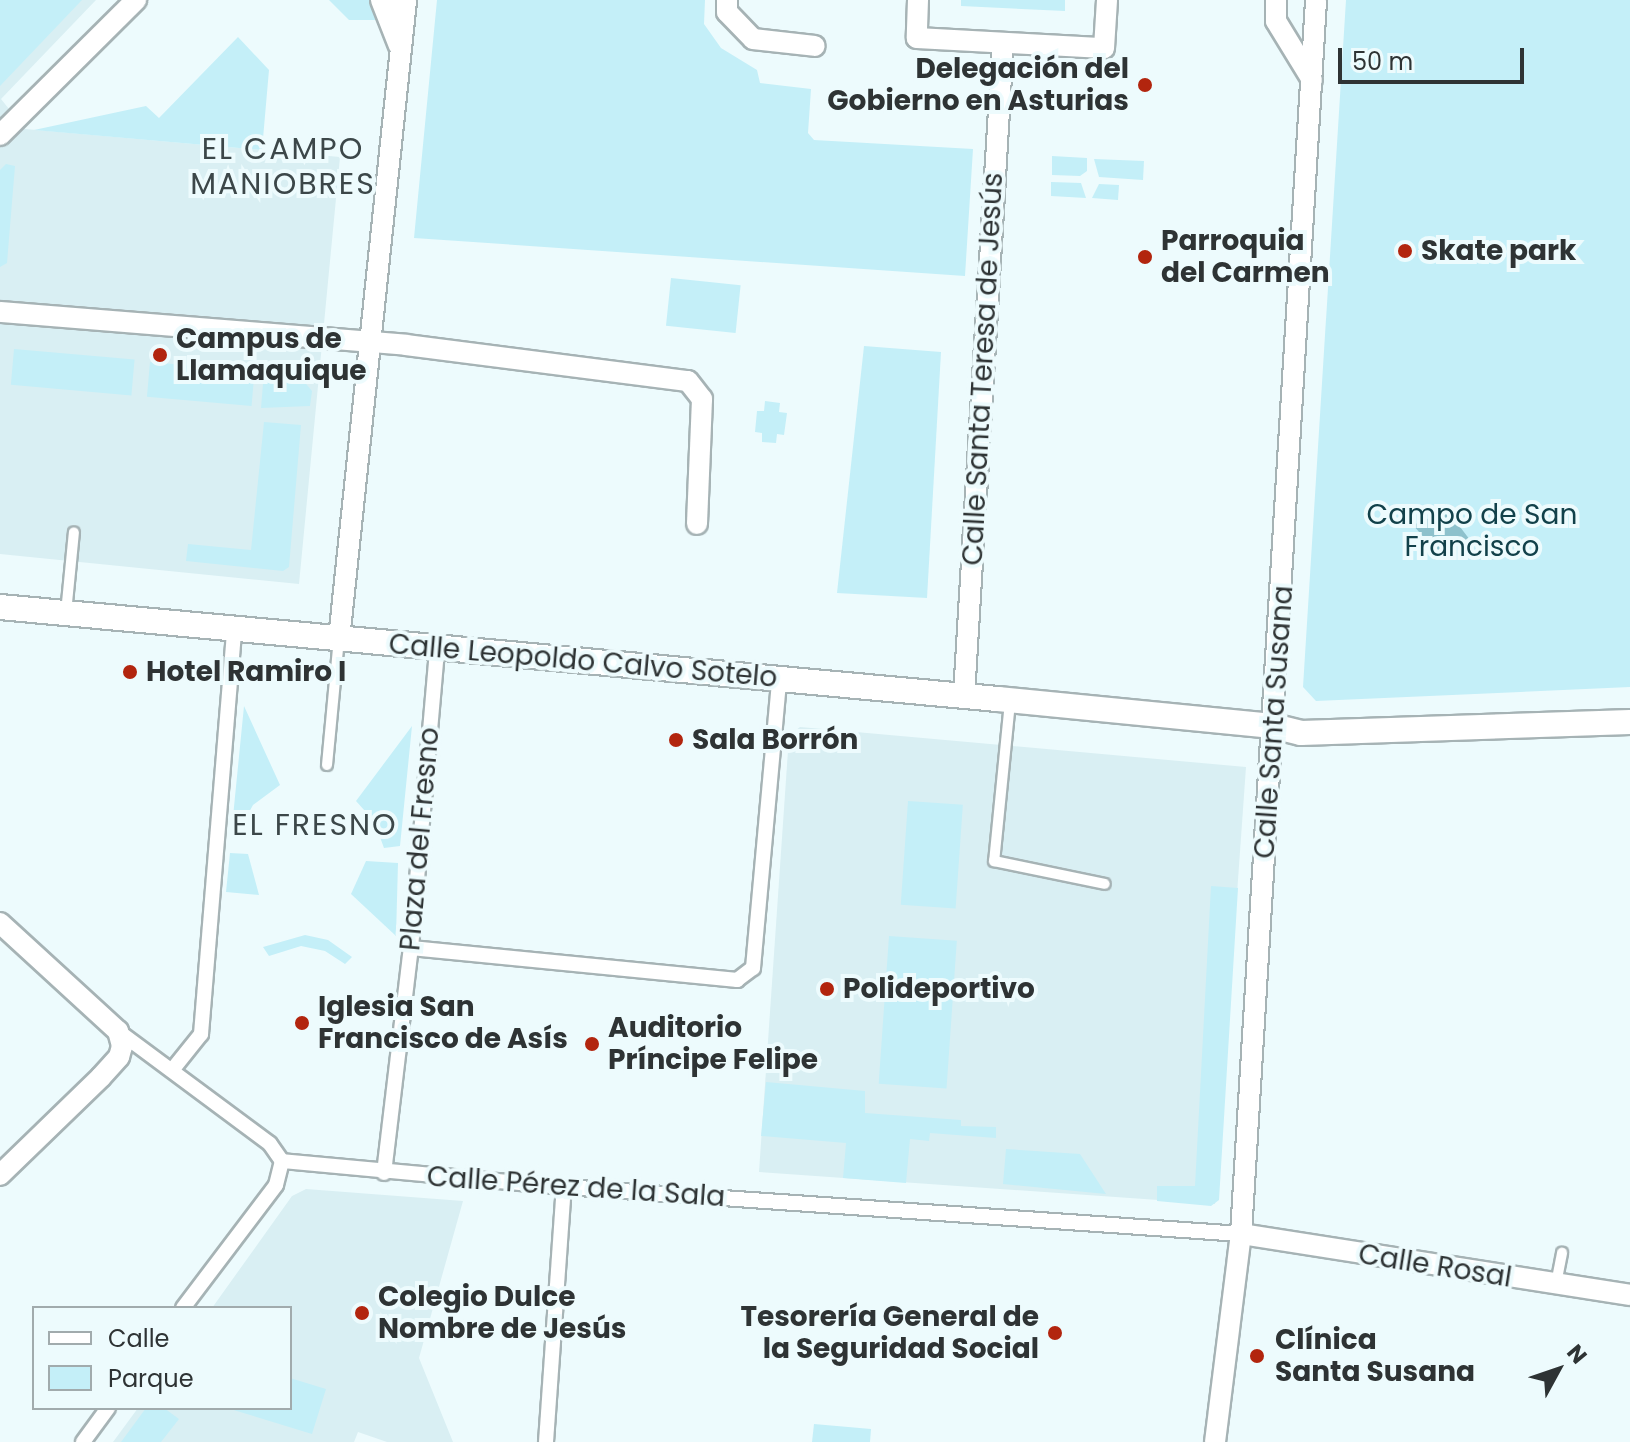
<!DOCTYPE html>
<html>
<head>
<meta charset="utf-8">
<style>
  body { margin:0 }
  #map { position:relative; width:1630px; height:1442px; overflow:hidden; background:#edfbfd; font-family:Poppins,sans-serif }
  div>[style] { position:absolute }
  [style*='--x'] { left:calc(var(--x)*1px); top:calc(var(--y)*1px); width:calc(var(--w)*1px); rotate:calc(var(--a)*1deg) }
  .built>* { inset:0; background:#d9eff3 }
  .green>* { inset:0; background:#c4eff8; transform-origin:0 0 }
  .water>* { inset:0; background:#8dc1cc }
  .roads { filter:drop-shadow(2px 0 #a6b3b5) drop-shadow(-2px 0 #a6b3b5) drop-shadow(0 2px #a6b3b5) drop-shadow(0 -2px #a6b3b5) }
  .service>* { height:10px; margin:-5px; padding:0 5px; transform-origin:5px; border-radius:5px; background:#fff }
  .pedestrian>* { height:14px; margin:-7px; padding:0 7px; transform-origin:7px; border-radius:7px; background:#fff }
  .minor>* { height:20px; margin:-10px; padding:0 10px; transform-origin:10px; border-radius:10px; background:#fff }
  .tertiary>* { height:24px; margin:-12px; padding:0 12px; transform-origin:12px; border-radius:12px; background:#fff }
  .dots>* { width:22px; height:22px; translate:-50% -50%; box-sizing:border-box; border:4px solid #edfbfd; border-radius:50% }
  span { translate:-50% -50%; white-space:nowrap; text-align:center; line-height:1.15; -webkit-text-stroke:8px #edfbfd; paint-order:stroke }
  .poi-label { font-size:28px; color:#2e3334; font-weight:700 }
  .right { translate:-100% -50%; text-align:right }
  .left { translate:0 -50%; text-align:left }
  .street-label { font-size:28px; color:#2e3334 }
  .park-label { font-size:28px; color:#12414a }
  .neighbourhood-label { font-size:30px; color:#3c4749; letter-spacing:2px }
  .legend { position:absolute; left:32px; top:1306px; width:260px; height:104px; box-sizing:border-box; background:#edfbfd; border:2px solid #a1abad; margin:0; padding:10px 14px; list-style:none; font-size:24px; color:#2e3334 }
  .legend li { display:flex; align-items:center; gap:16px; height:40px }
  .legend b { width:40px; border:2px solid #a1abad }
  .north { position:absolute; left:1518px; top:1330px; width:80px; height:80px; -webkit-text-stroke:6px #edfbfd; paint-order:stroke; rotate:50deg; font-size:22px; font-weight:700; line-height:32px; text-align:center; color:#2e3334 }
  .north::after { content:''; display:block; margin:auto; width:28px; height:36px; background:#2e3334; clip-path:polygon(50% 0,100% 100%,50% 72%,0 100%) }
  .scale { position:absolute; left:1338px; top:48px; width:186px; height:36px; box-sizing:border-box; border:4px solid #2e3334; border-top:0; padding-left:10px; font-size:24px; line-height:28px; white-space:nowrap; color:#2e3334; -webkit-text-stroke:6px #edfbfd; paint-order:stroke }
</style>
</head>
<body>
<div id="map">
  <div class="built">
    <div style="clip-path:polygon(0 0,96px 0,1px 99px,25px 129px,340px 157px,299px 584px,0 554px)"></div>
    <div style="clip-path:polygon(800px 727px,1246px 767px,1215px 1204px,759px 1172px,789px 736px)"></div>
    <div style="clip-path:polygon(306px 1189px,463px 1201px,419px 1358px,453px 1442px,387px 1442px,358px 1432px,354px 1442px,113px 1442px,138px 1408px,290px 1408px,290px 1308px,212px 1308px,292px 1196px)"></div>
  </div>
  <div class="green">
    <div style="clip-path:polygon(0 0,82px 0,0 86px)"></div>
    <div style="clip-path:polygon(329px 0,381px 0,385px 20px,349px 20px)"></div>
    <div style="clip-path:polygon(437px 0,705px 0,704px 24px,721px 48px,757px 70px,760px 83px,811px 89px,808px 133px,814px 140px,973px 149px,965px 276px,414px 238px)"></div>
    <div style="clip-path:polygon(961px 0,1065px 0,1065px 11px,961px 6px)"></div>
    <div style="clip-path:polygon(1346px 0,1630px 0,1630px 687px,1316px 701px,1303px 687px)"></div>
    <div style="clip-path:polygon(238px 37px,269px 70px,262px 150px,34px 130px,146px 106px,159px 118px)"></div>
    <div style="clip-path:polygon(1052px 156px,1087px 158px,1087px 171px,1080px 176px,1052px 175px)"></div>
    <div style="clip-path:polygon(1094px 159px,1144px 161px,1143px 180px,1099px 177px)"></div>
    <div style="clip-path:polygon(6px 164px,15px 166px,7px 263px,0 267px,0 170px)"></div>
    <div style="clip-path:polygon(1051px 182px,1081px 183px,1086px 198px,1051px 196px)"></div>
    <div style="clip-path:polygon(1099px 184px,1119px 185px,1118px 200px,1092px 198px)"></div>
    <div style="left:671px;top:278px;width:70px;height:48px;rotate:6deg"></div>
    <div style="clip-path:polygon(864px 346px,941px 352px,927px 598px,837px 593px)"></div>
    <div style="left:14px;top:349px;width:121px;height:36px;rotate:5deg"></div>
    <div style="left:150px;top:362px;width:105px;height:35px;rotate:5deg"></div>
    <div style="clip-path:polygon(264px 372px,302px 379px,312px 391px,310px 406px,261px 408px)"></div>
    <div style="clip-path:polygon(765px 401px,780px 403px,779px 412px,787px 413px,784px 435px,777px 434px,776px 443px,762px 442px,762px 433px,755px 432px,757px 411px,764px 411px)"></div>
    <div style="clip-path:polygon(264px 422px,301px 425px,289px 567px,283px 571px,186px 561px,188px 544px,251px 550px)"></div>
    <div style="clip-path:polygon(244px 706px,280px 785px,253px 805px,235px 838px,231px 837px)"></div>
    <div style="clip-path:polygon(412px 726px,400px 846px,384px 848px,374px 821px,356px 801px)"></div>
    <div style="left:908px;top:801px;width:55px;height:104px;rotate:4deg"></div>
    <div style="clip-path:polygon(230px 853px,248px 854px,259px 895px,226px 892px)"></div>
    <div style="clip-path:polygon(366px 861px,398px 863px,396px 936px,351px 894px)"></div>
    <div style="clip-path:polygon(1211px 886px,1238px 888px,1219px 1200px,1211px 1206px,1157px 1201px,1157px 1186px,1195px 1186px)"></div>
    <div style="clip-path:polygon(305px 935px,328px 940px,352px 957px,345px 964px,325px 951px,301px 946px,269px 956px,263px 947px)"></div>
    <div style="left:889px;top:936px;width:68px;height:148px;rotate:4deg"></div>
    <div style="clip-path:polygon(766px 1082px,865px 1091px,865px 1113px,961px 1120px,961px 1126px,996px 1127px,996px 1138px,930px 1133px,929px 1141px,910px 1139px,906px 1183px,843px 1178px,846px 1143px,761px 1136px)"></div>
    <div style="clip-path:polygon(1006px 1149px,1080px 1154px,1106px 1194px,1003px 1184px)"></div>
    <div style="clip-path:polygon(290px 1378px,326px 1389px,312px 1434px,227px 1408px,290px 1408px)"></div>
    <div style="clip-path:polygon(146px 1408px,164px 1408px,179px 1419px,161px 1442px,121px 1442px)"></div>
    <div style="clip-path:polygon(814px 1424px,871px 1429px,870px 1442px,812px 1442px)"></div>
  </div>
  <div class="water">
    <div style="clip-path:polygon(1444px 504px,1453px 506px,1451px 515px,1470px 540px,1458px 541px,1435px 560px,1430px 555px,1433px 548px,1413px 525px,1441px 513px)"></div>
  </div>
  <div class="roads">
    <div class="service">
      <div style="--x:394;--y:0;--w:20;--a:84"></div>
      <div style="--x:66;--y:613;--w:81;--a:-84.4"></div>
      <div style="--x:1010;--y:702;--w:160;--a:95.7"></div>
      <div style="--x:994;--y:861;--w:113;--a:11.7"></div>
      <div style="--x:327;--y:765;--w:127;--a:-84.6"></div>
      <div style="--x:1556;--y:1284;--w:32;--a:-79"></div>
    </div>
    <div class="pedestrian">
      <div style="--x:411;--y:948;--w:328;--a:5.6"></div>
      <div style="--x:737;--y:980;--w:20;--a:-37"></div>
      <div style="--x:753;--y:968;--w:289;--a:-84.8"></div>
      <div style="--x:118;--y:1031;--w:189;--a:36.6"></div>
      <div style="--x:270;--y:1144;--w:21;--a:55"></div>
      <div style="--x:282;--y:1161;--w:283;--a:5.3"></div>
      <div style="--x:564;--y:1187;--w:679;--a:3.97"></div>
      <div style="--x:173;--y:1069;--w:45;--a:-51.3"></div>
      <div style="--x:201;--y:1034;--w:406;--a:-85.3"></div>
      <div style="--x:384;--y:1173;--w:227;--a:-83.2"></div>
      <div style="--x:411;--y:948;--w:301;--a:-85"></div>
      <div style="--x:183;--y:1308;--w:154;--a:-52.9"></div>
      <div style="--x:276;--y:1185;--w:25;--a:-76"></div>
      <div style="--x:83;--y:1442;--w:42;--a:-53.7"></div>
      <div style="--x:546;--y:1442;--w:256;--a:-86"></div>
    </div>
    <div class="minor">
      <div style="--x:381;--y:0;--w:49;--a:68.6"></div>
      <div style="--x:727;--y:0;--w:12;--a:90"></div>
      <div style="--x:727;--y:12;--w:37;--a:46"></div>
      <div style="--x:753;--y:39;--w:62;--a:6.4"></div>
      <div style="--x:918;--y:0;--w:38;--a:92"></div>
      <div style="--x:917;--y:38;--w:187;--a:3.1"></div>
      <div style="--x:1104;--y:48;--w:48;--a:-86.4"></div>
      <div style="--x:1276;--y:0;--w:21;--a:90"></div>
      <div style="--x:1276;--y:21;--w:69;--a:58.6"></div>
      <div style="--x:0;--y:135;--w:192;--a:-44.8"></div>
      <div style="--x:0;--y:312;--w:407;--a:4.6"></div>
      <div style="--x:406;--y:345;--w:284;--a:7.3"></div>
      <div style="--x:688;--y:381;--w:23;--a:52"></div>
      <div style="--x:702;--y:399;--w:125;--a:92.3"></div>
      <div style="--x:339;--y:639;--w:643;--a:-84.01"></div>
      <div style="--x:964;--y:696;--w:654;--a:-86.58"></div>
      <div style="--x:0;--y:923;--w:160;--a:42.5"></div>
      <div style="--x:118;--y:1031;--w:16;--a:75"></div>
      <div style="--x:122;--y:1046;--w:11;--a:105"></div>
      <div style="--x:119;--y:1057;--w:27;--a:132"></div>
      <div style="--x:101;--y:1077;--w:141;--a:135.9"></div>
      <div style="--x:1241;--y:1234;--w:394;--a:8.9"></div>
      <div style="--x:1215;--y:1442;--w:210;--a:-82.9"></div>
      <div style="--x:1241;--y:1234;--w:1236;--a:-86.52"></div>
    </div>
    <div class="tertiary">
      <div style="--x:0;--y:607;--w:1002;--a:5.27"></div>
      <div style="--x:998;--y:699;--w:276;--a:5.6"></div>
      <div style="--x:1273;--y:726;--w:29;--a:14"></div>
      <div style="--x:1301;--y:733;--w:329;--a:-1.9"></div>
    </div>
  </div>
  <div class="dots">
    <div style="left:1145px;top:85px;background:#b2250e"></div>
    <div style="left:1405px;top:251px;background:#b2250e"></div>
    <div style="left:1145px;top:257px;background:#b2250e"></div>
    <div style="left:160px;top:355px;background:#b2250e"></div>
    <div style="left:130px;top:672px;background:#b2250e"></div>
    <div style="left:676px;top:740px;background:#b2250e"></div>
    <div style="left:827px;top:989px;background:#b2250e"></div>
    <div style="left:302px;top:1023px;background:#b2250e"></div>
    <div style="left:592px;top:1044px;background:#b2250e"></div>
    <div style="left:362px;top:1313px;background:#b2250e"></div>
    <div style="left:1055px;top:1333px;background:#b2250e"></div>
    <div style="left:1257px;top:1356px;background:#b2250e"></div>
  </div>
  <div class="poi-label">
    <span class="right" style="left:1129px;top:85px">Delegación del<br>Gobierno en Asturias</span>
    <span class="left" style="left:1161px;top:257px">Parroquia<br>del Carmen</span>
    <span class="left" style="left:1421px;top:251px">Skate park</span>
    <span class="left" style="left:176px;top:355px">Campus de<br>Llamaquique</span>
    <span class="left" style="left:146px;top:672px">Hotel Ramiro I</span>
    <span class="left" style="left:692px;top:740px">Sala Borrón</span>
    <span class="left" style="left:843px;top:989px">Polideportivo</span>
    <span class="left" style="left:318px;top:1023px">Iglesia San<br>Francisco de Asís</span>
    <span class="left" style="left:608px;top:1044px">Auditorio<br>Príncipe Felipe</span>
    <span class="left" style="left:378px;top:1313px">Colegio Dulce<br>Nombre de Jesús</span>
    <span class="right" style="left:1039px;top:1333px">Tesorería General de<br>la Seguridad Social</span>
    <span class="left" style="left:1275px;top:1356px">Clínica<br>Santa Susana</span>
  </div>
  <div class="street-label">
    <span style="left:983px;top:369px;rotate:-87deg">Calle Santa Teresa de Jesús</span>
    <span style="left:583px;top:661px;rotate:5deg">Calle Leopoldo Calvo Sotelo</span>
    <span style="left:1274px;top:722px;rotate:-86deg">Calle Santa Susana</span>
    <span style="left:420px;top:839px;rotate:-85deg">Plaza del Fresno</span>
    <span style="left:576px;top:1187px;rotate:4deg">Calle Pérez de la Sala</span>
    <span style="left:1435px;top:1266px;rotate:9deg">Calle Rosal</span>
  </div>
  <div class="park-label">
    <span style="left:1472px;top:531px">Campo de San<br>Francisco</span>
  </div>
  <div class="neighbourhood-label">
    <span style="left:283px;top:166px">EL CAMPO<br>MANIOBRES</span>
    <span style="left:315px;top:825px">EL FRESNO</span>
  </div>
  <ul class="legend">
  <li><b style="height:10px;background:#fff"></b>Calle</li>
  <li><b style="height:22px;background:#c4eff8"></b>Parque</li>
  </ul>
  <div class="north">N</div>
  <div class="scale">50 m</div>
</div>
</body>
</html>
